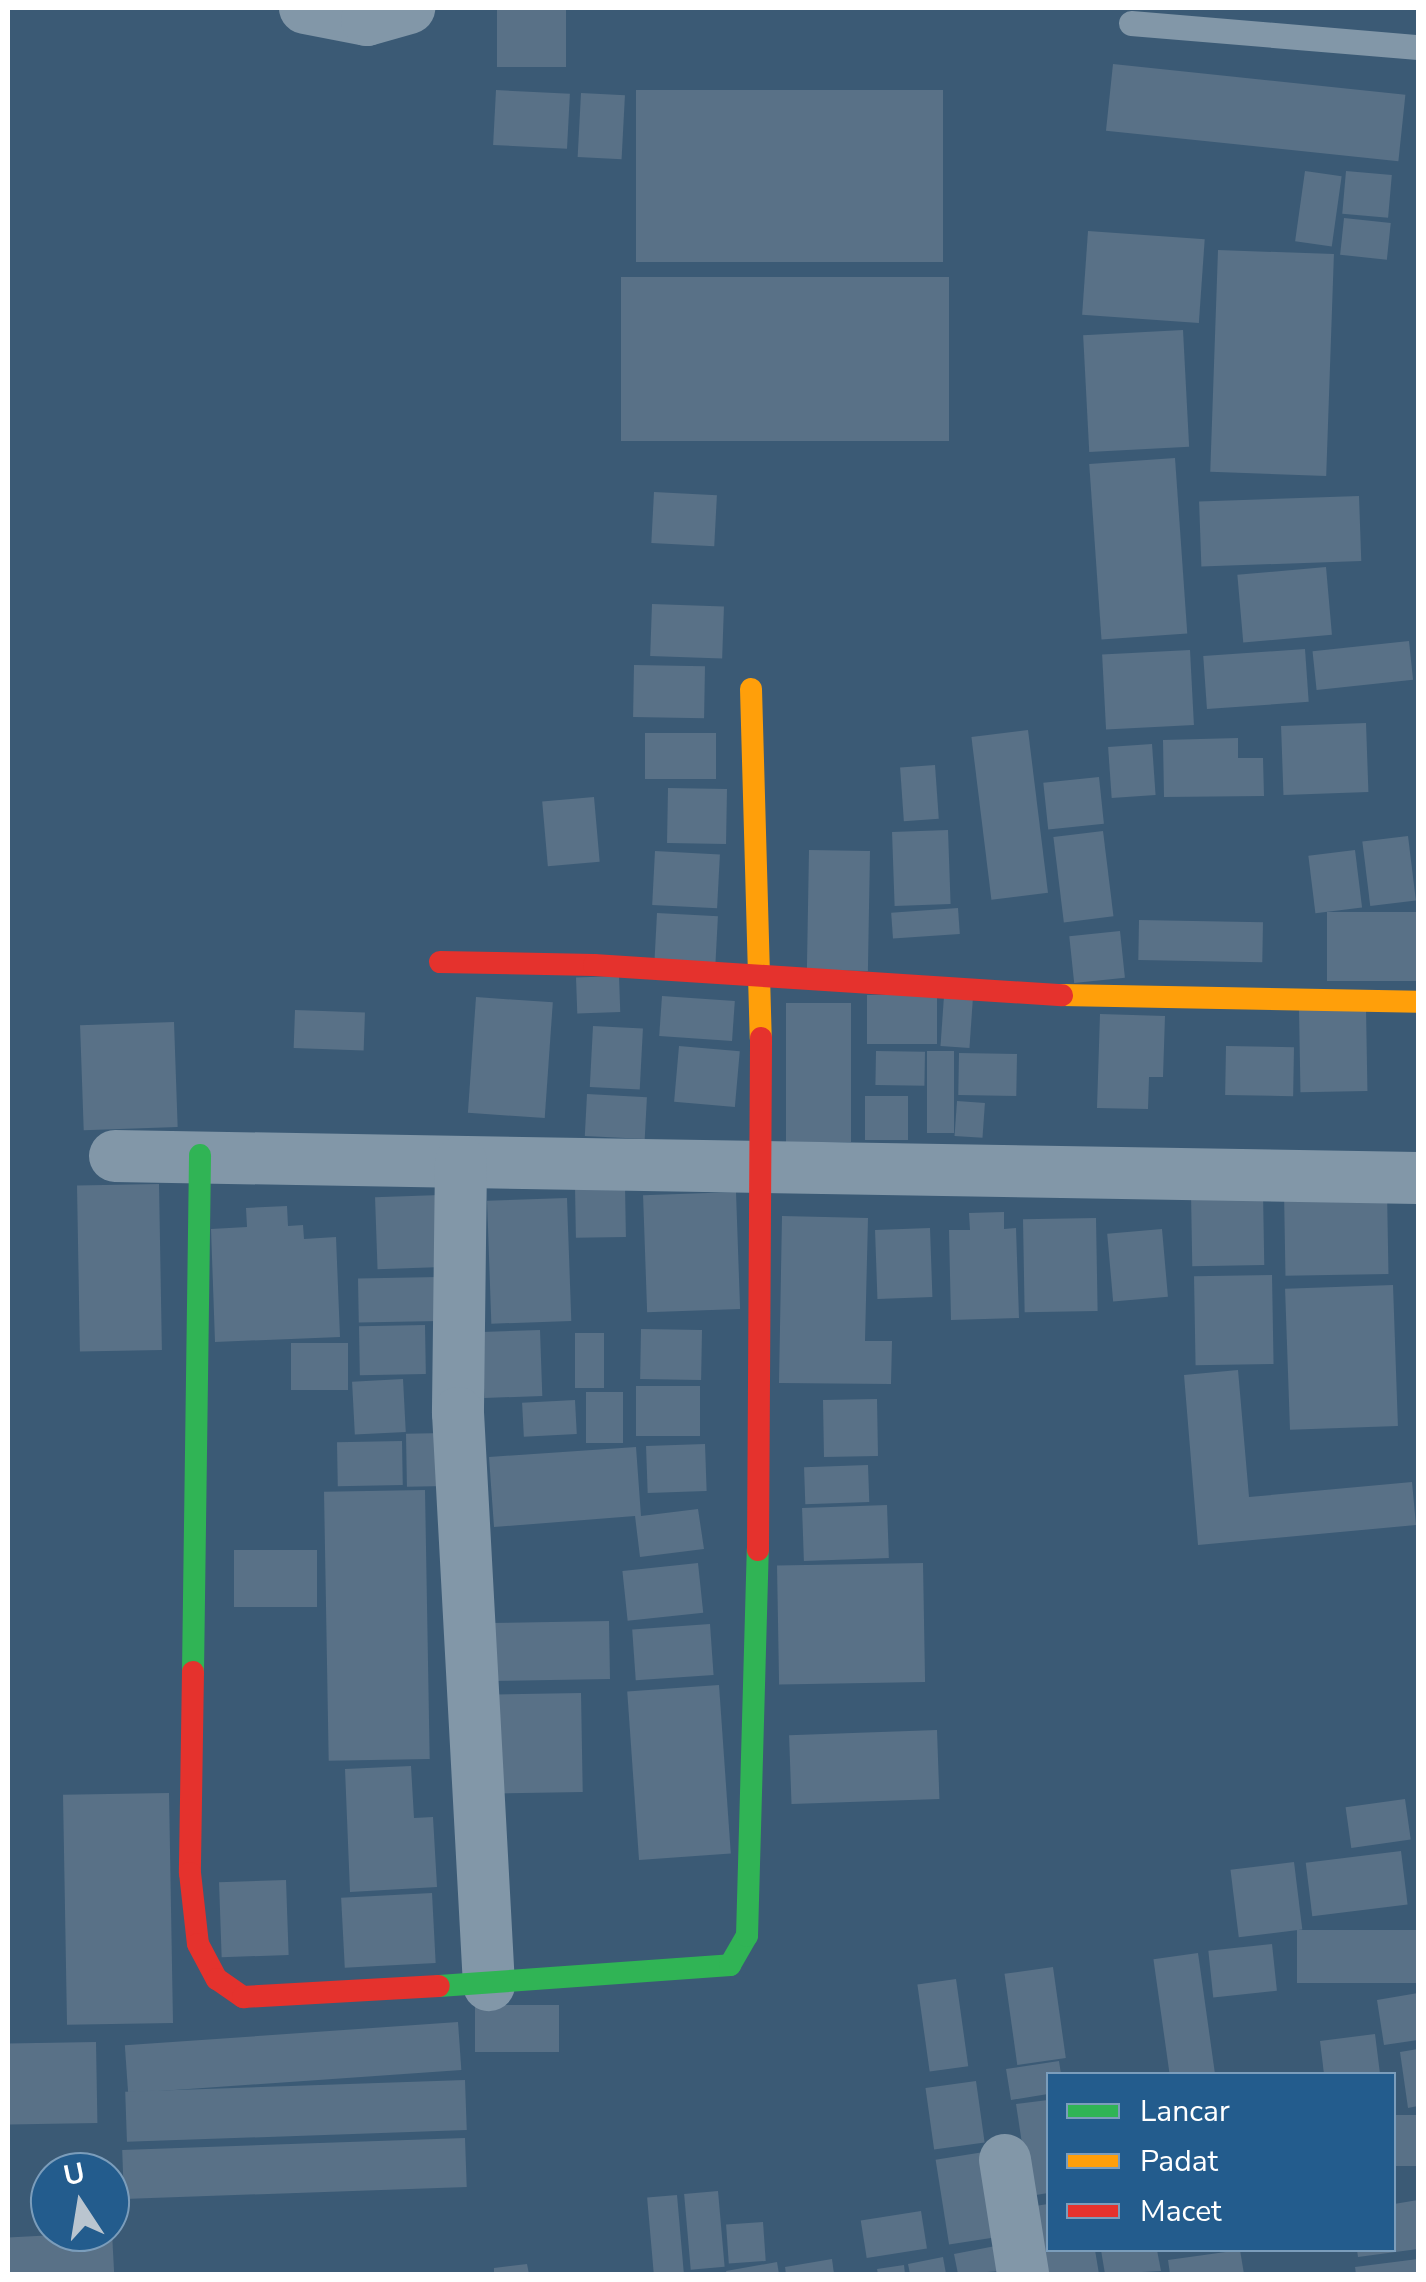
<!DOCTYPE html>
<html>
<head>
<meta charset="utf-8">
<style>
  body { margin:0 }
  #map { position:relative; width:1426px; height:2282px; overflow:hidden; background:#3b5a75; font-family:"Nunito Sans",sans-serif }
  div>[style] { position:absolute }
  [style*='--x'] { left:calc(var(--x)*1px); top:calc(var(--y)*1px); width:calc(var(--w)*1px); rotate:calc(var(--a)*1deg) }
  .building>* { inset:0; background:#597187; transform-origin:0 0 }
  .lane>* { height:25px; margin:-12.5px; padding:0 12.5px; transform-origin:12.5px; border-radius:12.5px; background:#8297a8 }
  .street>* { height:52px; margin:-26px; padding:0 26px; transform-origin:26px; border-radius:26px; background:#8297a8 }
  .fast>* { height:22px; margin:-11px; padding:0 11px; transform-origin:11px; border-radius:11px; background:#30b455 }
  .slow>* { height:22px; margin:-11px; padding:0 11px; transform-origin:11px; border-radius:11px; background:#ff9f0a }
  .jam>* { height:22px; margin:-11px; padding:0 11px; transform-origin:11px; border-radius:11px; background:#e5322d }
  span { translate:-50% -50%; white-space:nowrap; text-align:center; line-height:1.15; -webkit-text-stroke:10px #235c8d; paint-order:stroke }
  .frame { position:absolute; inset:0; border:10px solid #fff; pointer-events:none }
  .legend { position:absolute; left:1046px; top:2072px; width:350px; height:180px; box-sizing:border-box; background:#235c8d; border:2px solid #7b9dbb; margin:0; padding:12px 18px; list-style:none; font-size:30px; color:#fff }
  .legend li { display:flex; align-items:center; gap:20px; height:50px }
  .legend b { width:50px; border:2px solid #7b9dbb }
  .north { position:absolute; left:30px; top:2152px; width:100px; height:100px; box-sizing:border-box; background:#235c8d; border:2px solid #7b9dbb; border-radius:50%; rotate:348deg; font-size:28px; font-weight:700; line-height:40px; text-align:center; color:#fff }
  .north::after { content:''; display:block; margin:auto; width:35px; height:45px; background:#bac5cf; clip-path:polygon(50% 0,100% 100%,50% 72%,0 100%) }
</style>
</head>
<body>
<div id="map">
  <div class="building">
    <div style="left:497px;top:8px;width:69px;height:59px"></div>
    <div style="left:1113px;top:64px;width:294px;height:67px;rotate:6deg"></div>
    <div style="left:496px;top:90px;width:74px;height:55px;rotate:3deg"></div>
    <div style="left:943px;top:90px;width:172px;height:307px;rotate:90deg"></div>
    <div style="left:581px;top:93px;width:44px;height:64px;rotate:3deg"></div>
    <div style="left:1305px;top:171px;width:37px;height:71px;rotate:8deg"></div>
    <div style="left:1346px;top:171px;width:46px;height:43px;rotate:5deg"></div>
    <div style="left:1344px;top:218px;width:47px;height:37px;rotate:6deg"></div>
    <div style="left:1088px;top:231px;width:117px;height:84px;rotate:4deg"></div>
    <div style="left:1218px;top:250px;width:116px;height:222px;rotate:2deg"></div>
    <div style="left:949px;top:277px;width:164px;height:328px;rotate:90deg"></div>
    <div style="left:1183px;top:330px;width:117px;height:100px;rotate:87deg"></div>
    <div style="left:1175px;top:458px;width:176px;height:86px;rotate:86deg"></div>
    <div style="left:654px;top:492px;width:63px;height:51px;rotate:3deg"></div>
    <div style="left:1359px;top:496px;width:65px;height:160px;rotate:88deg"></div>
    <div style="left:1326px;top:567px;width:68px;height:89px;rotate:85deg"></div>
    <div style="left:652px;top:604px;width:72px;height:52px;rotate:2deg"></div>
    <div style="left:1409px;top:641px;width:39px;height:97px;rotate:84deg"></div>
    <div style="left:1305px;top:649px;width:53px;height:102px;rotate:86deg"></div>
    <div style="left:1190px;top:650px;width:75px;height:88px;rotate:87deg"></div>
    <div style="left:634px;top:665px;width:71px;height:52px;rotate:1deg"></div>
    <div style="left:1366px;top:723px;width:69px;height:85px;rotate:88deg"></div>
    <div style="left:1028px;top:730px;width:164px;height:57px;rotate:83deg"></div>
    <div style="left:645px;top:733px;width:71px;height:46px"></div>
    <div style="clip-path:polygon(1238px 738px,1238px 758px,1263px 758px,1264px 796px,1164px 797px,1163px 740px)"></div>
    <div style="left:1152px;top:744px;width:51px;height:44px;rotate:86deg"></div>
    <div style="left:935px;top:765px;width:54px;height:35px;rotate:86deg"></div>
    <div style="left:1099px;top:777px;width:47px;height:56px;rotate:84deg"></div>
    <div style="left:668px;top:788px;width:59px;height:55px;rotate:1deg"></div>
    <div style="left:594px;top:797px;width:65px;height:52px;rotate:85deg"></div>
    <div style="left:948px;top:830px;width:74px;height:56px;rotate:88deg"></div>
    <div style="left:1103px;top:831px;width:86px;height:50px;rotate:83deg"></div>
    <div style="left:1408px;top:836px;width:65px;height:46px;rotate:83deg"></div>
    <div style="left:809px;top:850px;width:61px;height:120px;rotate:1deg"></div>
    <div style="left:1355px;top:850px;width:58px;height:47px;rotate:83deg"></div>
    <div style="left:655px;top:851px;width:65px;height:54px;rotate:3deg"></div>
    <div style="left:958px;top:908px;width:26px;height:67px;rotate:86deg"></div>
    <div style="left:1418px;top:912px;width:69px;height:91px;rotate:90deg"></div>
    <div style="left:657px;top:913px;width:61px;height:49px;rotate:3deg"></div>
    <div style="left:1139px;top:920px;width:124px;height:40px;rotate:1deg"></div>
    <div style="left:1120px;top:931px;width:47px;height:51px;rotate:84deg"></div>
    <div style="left:619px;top:976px;width:36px;height:43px;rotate:88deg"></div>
    <div style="left:867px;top:995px;width:70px;height:49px"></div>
    <div style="left:662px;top:996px;width:73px;height:40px;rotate:4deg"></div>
    <div style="left:944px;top:996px;width:29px;height:50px;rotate:4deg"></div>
    <div style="left:476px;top:997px;width:77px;height:116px;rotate:4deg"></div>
    <div style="left:851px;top:1003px;width:139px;height:65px;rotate:90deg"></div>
    <div style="left:1366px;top:1008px;width:83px;height:67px;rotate:89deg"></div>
    <div style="left:295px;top:1010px;width:70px;height:38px;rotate:2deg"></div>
    <div style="clip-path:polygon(1100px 1014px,1165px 1016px,1163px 1077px,1149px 1077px,1148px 1109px,1097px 1108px)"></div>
    <div style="left:174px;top:1022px;width:105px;height:94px;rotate:88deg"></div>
    <div style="left:593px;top:1026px;width:50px;height:61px;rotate:3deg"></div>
    <div style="left:679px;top:1046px;width:61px;height:56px;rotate:5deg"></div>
    <div style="left:1226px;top:1046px;width:68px;height:49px;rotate:1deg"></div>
    <div style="left:876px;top:1051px;width:49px;height:34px;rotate:1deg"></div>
    <div style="left:927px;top:1051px;width:27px;height:82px"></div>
    <div style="left:959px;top:1053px;width:58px;height:42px;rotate:1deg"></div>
    <div style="left:587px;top:1094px;width:60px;height:42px;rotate:3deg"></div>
    <div style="left:908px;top:1096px;width:44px;height:43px;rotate:90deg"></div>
    <div style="left:957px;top:1101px;width:28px;height:35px;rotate:4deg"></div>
    <div style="left:159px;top:1184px;width:166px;height:82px;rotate:89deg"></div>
    <div style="left:625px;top:1185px;width:52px;height:50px;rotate:89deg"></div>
    <div style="left:1387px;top:1190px;width:84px;height:103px;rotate:89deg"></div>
    <div style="left:736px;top:1192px;width:117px;height:93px;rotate:88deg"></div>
    <div style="left:1263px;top:1192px;width:73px;height:72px;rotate:89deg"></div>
    <div style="left:440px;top:1195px;width:72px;height:65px;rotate:88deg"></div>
    <div style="left:567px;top:1198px;width:123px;height:80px;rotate:88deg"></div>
    <div style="clip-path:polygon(287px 1206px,288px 1226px,303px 1225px,304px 1239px,336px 1237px,340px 1337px,215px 1342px,211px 1229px,247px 1227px,246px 1208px)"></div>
    <div style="clip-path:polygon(1004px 1212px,1004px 1229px,1016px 1228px,1019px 1318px,951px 1320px,949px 1230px,970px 1230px,969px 1213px)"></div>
    <div style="clip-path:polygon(782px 1216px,868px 1218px,865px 1341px,892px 1341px,891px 1384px,779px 1383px)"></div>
    <div style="left:1096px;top:1218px;width:93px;height:73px;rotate:89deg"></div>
    <div style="left:930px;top:1228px;width:69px;height:55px;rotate:88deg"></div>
    <div style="left:1162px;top:1229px;width:68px;height:55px;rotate:85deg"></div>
    <div style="left:1272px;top:1275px;width:89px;height:78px;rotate:89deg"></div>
    <div style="left:439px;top:1277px;width:44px;height:81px;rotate:89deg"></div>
    <div style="left:1393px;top:1285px;width:141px;height:108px;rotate:88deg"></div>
    <div style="left:425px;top:1325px;width:49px;height:66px;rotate:89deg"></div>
    <div style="left:641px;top:1329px;width:61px;height:50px;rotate:1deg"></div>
    <div style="left:540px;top:1330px;width:66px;height:58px;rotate:88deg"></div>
    <div style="left:575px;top:1333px;width:29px;height:55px"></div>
    <div style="left:291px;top:1343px;width:57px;height:47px"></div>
    <div style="clip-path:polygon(1238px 1370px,1249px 1497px,1412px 1482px,1416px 1525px,1198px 1545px,1184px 1375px)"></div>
    <div style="left:403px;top:1379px;width:53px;height:51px;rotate:87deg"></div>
    <div style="left:636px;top:1386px;width:64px;height:50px"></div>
    <div style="left:586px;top:1392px;width:37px;height:51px"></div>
    <div style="left:877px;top:1399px;width:57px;height:54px;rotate:89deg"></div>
    <div style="left:575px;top:1400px;width:34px;height:53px;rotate:87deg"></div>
    <div style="left:445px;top:1433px;width:53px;height:39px;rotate:89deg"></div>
    <div style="left:402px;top:1441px;width:44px;height:65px;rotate:89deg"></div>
    <div style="left:705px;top:1444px;width:47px;height:59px;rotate:88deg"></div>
    <div style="clip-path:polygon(636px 1447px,641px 1516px,698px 1509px,704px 1549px,640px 1557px,635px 1516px,494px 1527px,489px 1457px)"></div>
    <div style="left:868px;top:1465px;width:37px;height:64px;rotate:88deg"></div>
    <div style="left:425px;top:1490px;width:269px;height:101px;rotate:89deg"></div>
    <div style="left:887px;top:1505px;width:53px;height:85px;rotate:88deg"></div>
    <div style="left:234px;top:1550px;width:83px;height:57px"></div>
    <div style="left:698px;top:1563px;width:50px;height:76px;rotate:84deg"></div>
    <div style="left:923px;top:1563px;width:119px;height:146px;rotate:89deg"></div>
    <div style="left:609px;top:1621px;width:58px;height:121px;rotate:89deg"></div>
    <div style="left:710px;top:1624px;width:51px;height:78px;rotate:86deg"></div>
    <div style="left:719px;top:1685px;width:169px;height:92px;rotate:86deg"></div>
    <div style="left:581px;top:1693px;width:99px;height:85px;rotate:89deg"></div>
    <div style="left:937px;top:1730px;width:69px;height:148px;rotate:88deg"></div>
    <div style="clip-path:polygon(411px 1766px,414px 1818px,433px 1817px,437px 1887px,350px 1892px,345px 1769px)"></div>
    <div style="left:169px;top:1793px;width:230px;height:106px;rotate:89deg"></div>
    <div style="left:1405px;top:1799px;width:41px;height:60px;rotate:82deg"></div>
    <div style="left:1401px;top:1851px;width:54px;height:96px;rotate:83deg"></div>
    <div style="left:1294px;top:1862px;width:68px;height:64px;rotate:83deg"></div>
    <div style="left:286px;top:1880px;width:75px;height:67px;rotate:88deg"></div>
    <div style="left:432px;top:1893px;width:70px;height:91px;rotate:87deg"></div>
    <div style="left:1418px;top:1930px;width:53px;height:121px;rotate:90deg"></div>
    <div style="left:1272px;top:1944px;width:47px;height:64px;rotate:84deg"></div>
    <div style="left:1198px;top:1953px;width:122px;height:45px;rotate:82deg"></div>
    <div style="left:1053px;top:1967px;width:92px;height:49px;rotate:82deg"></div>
    <div style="left:956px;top:1979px;width:88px;height:39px;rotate:82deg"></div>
    <div style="clip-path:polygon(1418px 1993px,1418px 2040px,1384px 2045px,1377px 2000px)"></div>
    <div style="left:559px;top:2005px;width:47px;height:84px;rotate:90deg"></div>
    <div style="left:458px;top:2022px;width:48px;height:334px;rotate:86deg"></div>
    <div style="clip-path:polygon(1375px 2034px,1380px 2074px,1324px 2074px,1320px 2041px)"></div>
    <div style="left:96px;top:2042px;width:81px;height:88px;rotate:89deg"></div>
    <div style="clip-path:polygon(1418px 2049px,1418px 2106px,1408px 2108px,1400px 2052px)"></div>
    <div style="clip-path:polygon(1059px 2061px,1061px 2074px,1048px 2074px,1048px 2094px,1011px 2100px,1006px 2069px)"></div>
    <div style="left:465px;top:2080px;width:50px;height:340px;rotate:88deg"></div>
    <div style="left:976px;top:2081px;width:62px;height:51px;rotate:82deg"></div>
    <div style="clip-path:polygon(1048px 2100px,1048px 2193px,1030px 2196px,1016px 2104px)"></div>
    <div style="left:1418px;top:2115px;width:51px;height:24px;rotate:90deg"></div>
    <div style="left:465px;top:2138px;width:49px;height:343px;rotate:88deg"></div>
    <div style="left:984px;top:2152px;width:86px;height:49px;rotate:81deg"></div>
    <div style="left:718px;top:2191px;width:76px;height:34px;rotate:85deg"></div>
    <div style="left:677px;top:2195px;width:79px;height:30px;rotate:85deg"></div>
    <div style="clip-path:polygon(1418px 2200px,1418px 2249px,1358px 2257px,1357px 2250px,1394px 2250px,1394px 2204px)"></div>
    <div style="clip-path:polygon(1048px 2204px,1048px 2250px,1095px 2250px,1099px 2274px,1046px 2274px,1035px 2206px)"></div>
    <div style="left:921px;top:2211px;width:38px;height:61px;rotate:81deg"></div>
    <div style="left:763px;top:2222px;width:39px;height:37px;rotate:86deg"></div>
    <div style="left:112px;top:2232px;width:42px;height:104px;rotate:87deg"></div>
    <div style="clip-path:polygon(1011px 2243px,1016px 2270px,958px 2274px,954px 2254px)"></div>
    <div style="clip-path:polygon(1101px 2250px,1157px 2250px,1161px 2271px,1105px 2274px)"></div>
    <div style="clip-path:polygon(1240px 2250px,1244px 2274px,1170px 2274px,1168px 2260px)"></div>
    <div style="clip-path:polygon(943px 2257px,946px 2274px,910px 2274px,908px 2264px)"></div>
    <div style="clip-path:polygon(832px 2259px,834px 2274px,786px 2274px,785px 2267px)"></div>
    <div style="clip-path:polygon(1418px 2259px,1418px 2274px,1356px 2274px,1355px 2267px)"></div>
    <div style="clip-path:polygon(777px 2262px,779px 2274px,727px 2274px,726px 2271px)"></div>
    <div style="clip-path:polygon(527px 2264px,529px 2274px,494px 2274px,494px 2268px)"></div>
    <div style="clip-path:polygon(904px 2265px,905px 2274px,878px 2274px,877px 2269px)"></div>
  </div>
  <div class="lane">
    <div style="--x:1131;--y:23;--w:288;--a:4.8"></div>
  </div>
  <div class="street">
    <div style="--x:305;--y:8;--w:63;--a:11"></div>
    <div style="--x:367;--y:20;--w:44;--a:-15.9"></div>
    <div style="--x:115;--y:1156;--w:1303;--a:0.97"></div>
    <div style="--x:461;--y:1162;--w:251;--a:90.7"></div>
    <div style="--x:458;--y:1413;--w:573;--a:86.9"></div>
    <div style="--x:1005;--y:2160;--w:115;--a:81"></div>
  </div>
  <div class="fast">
    <div style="--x:193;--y:1672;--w:517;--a:-89.22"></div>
    <div style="--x:439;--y:1986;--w:292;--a:-4.1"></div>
    <div style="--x:730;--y:1965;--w:34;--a:-60"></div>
    <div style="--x:747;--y:1936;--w:386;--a:-88.4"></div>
  </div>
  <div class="slow">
    <div style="--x:751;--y:689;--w:349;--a:88.4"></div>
    <div style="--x:1062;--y:995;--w:356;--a:1.1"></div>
  </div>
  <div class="jam">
    <div style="--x:440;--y:962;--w:154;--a:1.1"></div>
    <div style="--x:594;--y:965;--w:469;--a:3.7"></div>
    <div style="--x:758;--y:1550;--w:512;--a:-89.66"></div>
    <div style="--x:193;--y:1672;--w:201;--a:90.9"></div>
    <div style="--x:190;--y:1873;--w:71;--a:83.6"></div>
    <div style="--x:198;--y:1944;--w:40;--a:62"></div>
    <div style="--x:217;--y:1979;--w:32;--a:35"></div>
    <div style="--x:243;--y:1997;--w:196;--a:-3.2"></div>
  </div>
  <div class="frame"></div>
  <ul class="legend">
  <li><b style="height:12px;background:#30b455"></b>Lancar</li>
  <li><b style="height:12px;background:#ff9f0a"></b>Padat</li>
  <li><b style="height:12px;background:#e5322d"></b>Macet</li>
  </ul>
  <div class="north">U</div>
</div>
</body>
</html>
